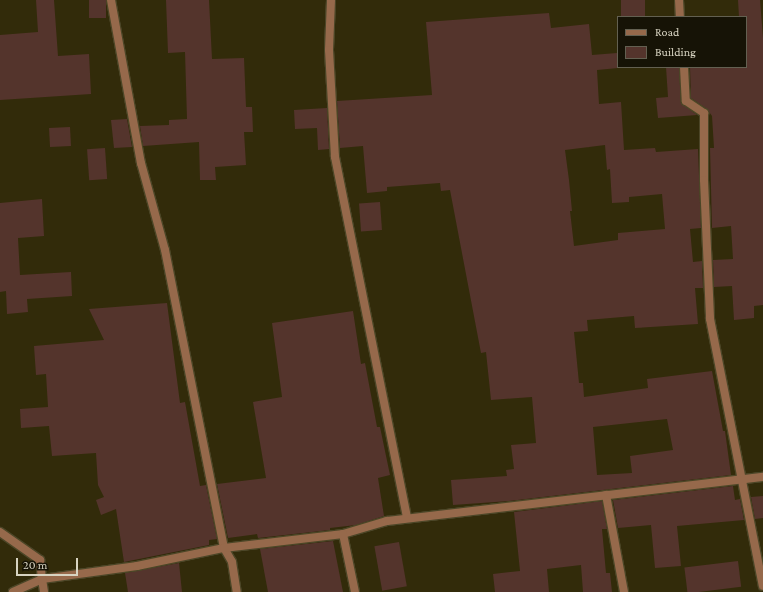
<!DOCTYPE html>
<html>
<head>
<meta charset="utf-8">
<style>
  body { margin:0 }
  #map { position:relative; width:763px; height:592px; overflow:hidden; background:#322b0a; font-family:"Crimson Pro",serif }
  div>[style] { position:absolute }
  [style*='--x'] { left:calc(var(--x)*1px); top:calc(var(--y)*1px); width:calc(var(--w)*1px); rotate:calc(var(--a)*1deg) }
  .building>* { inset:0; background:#54342c; transform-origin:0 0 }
  .roads { filter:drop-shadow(1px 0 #4c4627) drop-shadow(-1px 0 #4c4627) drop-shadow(0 1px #4c4627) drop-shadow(0 -1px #4c4627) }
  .minor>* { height:8px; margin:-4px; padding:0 4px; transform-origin:4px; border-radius:4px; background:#96694b }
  span { translate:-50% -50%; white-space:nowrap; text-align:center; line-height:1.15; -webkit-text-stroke:4px #161306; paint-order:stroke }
  .legend { position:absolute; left:617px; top:16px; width:130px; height:52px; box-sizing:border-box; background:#161306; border:1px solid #636051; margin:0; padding:5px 7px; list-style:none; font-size:12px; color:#d7d3c1 }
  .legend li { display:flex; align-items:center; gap:8px; height:20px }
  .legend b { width:20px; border:1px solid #636051 }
  .scale { position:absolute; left:16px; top:558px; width:62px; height:18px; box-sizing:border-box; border:2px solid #d7d3c1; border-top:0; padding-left:5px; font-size:12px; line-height:14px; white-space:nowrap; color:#d7d3c1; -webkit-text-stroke:3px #161306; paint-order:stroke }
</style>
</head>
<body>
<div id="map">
  <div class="building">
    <div style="clip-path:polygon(36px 0,54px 0,58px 56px,89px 54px,91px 94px,0 100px,0 35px,38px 32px)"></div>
    <div style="left:89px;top:0;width:17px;height:18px"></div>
    <div style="clip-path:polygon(166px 0,209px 0,212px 59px,244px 58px,246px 107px,252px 107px,253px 132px,244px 132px,246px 165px,215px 167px,216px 180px,200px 180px,199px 142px,143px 146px,140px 126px,169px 125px,169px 120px,187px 119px,185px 52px,168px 53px)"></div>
    <div style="left:621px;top:0;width:24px;height:17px"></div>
    <div style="clip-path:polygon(738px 0,760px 0,763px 38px,763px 305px,754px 306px,754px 318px,734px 320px,732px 286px,714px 287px,713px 260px,733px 259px,731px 226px,712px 228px,710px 148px,714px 148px,712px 116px,707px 109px,691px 98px,690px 67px,746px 67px,746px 17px,739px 17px)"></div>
    <div style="clip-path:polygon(evenodd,549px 13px,551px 28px,589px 24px,592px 55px,617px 53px,618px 68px,597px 70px,599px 104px,621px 102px,624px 150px,655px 148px,656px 152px,698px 149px,701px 228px,690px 229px,693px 262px,702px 261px,703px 288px,695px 288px,698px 324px,635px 328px,634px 316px,587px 320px,588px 331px,574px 332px,579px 383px,583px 383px,584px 397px,648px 388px,647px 379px,712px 371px,723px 431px,725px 431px,731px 475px,509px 501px,453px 505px,451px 480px,507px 476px,506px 470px,514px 469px,511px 445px,536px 443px,532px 397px,491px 400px,486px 352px,481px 353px,450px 190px,441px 191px,440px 183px,387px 187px,387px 191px,367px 193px,363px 146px,340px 148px,337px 101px,432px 95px,426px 22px,549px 13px,605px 145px,607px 170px,610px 169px,612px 203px,629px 202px,629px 197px,662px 194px,665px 229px,618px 233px,618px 240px,574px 246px,570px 211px,572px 211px,569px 180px,565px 150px,605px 145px,549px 13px,667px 419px,673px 450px,630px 456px,632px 473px,597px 475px,593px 427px,667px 419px)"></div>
    <div style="clip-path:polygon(666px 67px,679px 67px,681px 103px,697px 115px,658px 118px,656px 98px,668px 97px)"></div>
    <div style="clip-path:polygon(327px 108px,329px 149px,318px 150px,317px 128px,295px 129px,294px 110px)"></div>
    <div style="clip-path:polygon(127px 119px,132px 147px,114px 148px,111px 120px)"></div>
    <div style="left:70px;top:127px;width:19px;height:21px;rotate:87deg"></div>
    <div style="left:105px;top:148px;width:31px;height:18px;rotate:86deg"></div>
    <div style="clip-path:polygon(42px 199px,44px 236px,18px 238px,20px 275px,71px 272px,72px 296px,27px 299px,28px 312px,7px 314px,6px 291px,0 292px,0 203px)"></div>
    <div style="left:380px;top:202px;width:28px;height:21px;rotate:86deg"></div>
    <div style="clip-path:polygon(167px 303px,180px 403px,185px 402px,200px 486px,206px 485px,217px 539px,209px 540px,209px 545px,124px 562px,116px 509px,101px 515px,96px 500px,104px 497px,98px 485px,96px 453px,52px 456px,49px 426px,21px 428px,20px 409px,48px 407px,46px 374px,36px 375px,34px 346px,104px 340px,89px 309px)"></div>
    <div style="clip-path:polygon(353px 311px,361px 364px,365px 363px,377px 427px,380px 427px,390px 475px,378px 478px,384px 516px,356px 525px,330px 528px,330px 530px,258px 538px,257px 534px,228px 538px,217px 484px,266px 478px,253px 402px,282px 397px,272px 323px)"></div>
    <div style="clip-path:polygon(733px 486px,735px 500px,740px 499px,744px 520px,677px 526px,681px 566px,655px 568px,651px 525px,618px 528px,613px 500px)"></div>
    <div style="clip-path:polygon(763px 496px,763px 518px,755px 519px,751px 497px)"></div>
    <div style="clip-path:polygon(602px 501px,607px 529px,602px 529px,606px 573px,610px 573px,612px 592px,583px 592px,581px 565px,547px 569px,549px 592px,495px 592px,493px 574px,520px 571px,514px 512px)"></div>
    <div style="clip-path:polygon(333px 541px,343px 592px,268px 592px,260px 549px)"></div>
    <div style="left:399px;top:542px;width:45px;height:25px;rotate:80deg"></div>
    <div style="left:738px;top:561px;width:26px;height:54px;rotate:83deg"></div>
    <div style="clip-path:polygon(179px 563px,182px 592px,128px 592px,125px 573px)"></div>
  </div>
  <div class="roads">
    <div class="minor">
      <div style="--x:111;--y:0;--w:166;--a:79.6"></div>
      <div style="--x:141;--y:163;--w:90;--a:74.6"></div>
      <div style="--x:165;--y:250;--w:304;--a:78.8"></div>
      <div style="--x:224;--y:548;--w:16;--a:60"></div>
      <div style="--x:232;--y:562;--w:30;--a:81"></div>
      <div style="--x:331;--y:0;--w:50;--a:92.3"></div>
      <div style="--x:329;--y:50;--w:107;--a:86.8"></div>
      <div style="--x:335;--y:157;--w:368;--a:78.7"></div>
      <div style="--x:679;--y:0;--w:17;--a:87"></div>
      <div style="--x:684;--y:67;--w:34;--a:87"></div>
      <div style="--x:686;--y:101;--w:22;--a:34"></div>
      <div style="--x:704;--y:113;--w:67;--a:90"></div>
      <div style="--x:704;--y:180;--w:139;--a:87.5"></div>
      <div style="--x:710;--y:319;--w:272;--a:78.8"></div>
      <div style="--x:606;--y:495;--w:99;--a:79.5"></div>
      <div style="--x:0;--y:532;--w:49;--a:35"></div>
      <div style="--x:40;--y:560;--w:19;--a:84"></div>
      <div style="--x:42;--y:579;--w:96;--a:-7.8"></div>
      <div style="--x:137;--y:566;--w:89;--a:-11.7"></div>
      <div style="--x:224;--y:548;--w:120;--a:-6.7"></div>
      <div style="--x:343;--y:534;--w:46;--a:-16.5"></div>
      <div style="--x:387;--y:521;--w:379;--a:-6.7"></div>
      <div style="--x:343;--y:534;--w:59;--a:78.3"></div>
      <div style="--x:13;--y:592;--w:32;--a:-24"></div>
      <div style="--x:42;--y:579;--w:13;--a:81"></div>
    </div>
  </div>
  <ul class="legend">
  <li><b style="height:5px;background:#96694b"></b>Road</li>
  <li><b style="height:11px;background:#54342c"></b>Building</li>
  </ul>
  <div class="scale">20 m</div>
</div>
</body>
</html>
